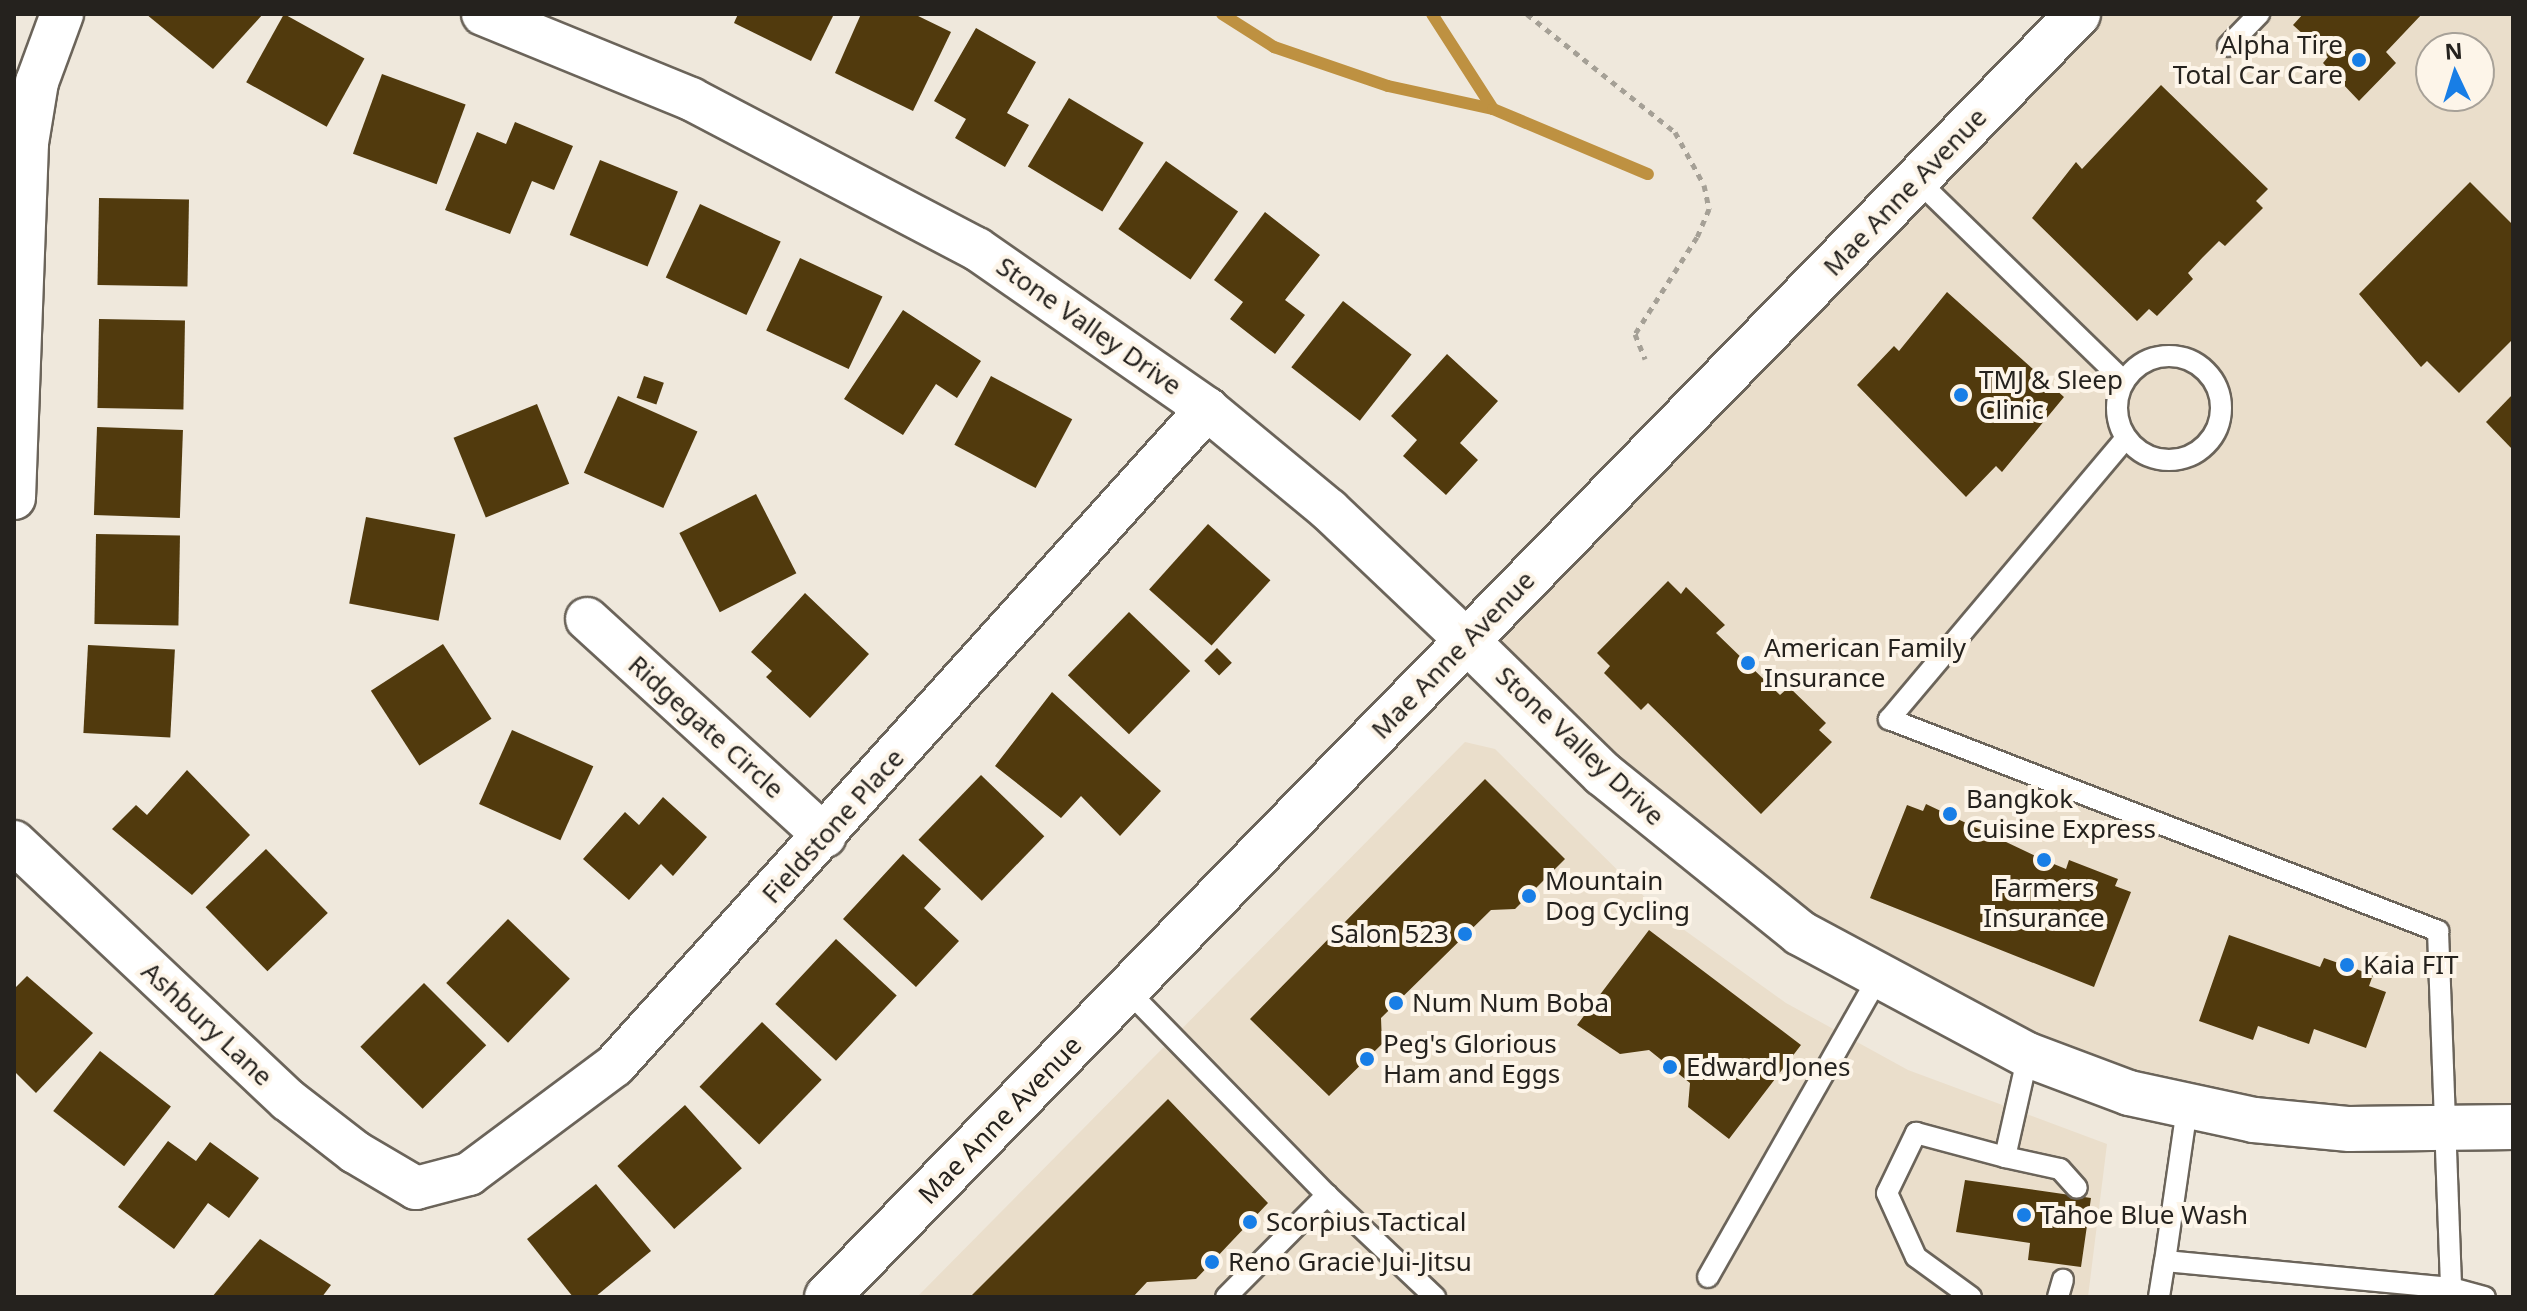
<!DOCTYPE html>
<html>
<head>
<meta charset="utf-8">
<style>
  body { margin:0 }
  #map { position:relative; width:2527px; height:1311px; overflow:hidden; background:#efe8dc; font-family:"Noto Sans",sans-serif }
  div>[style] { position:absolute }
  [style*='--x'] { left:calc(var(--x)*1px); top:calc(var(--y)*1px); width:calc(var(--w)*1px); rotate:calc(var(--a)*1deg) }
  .built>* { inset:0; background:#eadecb }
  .stream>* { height:12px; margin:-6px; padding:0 6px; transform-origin:6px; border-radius:6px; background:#be9141 }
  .building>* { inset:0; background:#513a0d; transform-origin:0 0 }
  .path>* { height:5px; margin-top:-2.5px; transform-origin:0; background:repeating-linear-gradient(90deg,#a5a096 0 6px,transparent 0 12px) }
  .roads { filter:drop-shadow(2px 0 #6b645a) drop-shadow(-2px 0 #6b645a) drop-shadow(0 2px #6b645a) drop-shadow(0 -2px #6b645a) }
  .lane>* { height:20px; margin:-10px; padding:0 10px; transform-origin:10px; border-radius:10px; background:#fff }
  .lane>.ring { margin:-10px; padding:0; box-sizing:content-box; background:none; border:20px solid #fff; border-radius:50% }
  .street>* { height:42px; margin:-21px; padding:0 21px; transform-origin:21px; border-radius:21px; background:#fff }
  .secondary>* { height:44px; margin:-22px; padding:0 22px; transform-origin:22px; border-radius:22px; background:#fff }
  .dots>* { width:22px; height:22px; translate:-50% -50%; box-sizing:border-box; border:4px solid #fdf5e9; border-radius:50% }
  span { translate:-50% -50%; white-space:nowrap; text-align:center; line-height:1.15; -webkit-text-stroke:8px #fdf5e9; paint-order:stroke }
  .poi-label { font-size:26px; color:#25221e }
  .right { translate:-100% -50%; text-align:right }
  .left { translate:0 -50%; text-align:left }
  .street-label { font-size:26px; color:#25221e }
  .frame { position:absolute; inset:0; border:16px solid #25221e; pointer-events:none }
  .north { position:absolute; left:2415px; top:32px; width:80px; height:80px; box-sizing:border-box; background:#fdf5e9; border:2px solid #a7a198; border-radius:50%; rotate:356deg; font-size:22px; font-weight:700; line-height:32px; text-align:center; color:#25221e }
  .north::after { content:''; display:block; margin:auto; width:28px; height:36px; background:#187ee6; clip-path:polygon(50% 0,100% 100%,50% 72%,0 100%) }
</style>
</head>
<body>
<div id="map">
  <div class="built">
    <div style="clip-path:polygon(evenodd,2078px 14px,2513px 14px,2513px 1127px,2365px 1122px,2143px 1075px,1922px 1003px,1467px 641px,2078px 14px,2431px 48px,2479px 48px,2479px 96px,2431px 96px,2431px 48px)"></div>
    <div style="clip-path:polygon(1465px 742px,1495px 749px,1662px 914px,1786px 1003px,1908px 1070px,2107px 1144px,2088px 1297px,917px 1297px)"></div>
  </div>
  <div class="stream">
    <div style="--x:1222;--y:14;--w:62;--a:32.4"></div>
    <div style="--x:1274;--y:47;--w:120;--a:18.9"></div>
    <div style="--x:1388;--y:86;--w:107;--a:12.4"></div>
    <div style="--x:1432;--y:14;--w:113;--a:57.3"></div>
    <div style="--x:1493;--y:109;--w:168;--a:22.8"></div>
  </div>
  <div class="building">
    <div style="clip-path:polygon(146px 14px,263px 14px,213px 69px)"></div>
    <div style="left:284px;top:14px;width:92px;height:78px;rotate:29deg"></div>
    <div style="clip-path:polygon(738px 14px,834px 14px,811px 61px,734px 23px)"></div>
    <div style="clip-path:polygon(861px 14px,914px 14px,951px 32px,913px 111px,835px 73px)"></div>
    <div style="clip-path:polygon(2303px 14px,2422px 14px,2386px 52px,2396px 63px,2359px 101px,2323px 63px,2328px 57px,2293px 25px)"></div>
    <div style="clip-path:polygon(976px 28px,1036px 62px,1007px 113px,1029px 125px,1005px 167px,955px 138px,966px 119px,934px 101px)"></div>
    <div style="left:382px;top:74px;width:89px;height:85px;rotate:20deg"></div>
    <div style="clip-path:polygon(2161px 85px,2268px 189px,2256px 201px,2263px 208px,2225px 246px,2219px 241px,2203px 257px,2188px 273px,2193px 279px,2157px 316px,2149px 309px,2137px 321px,2032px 218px,2076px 162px,2082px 169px)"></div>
    <div style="left:1069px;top:98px;width:87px;height:80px;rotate:31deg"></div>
    <div style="clip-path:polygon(515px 122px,573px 146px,554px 190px,532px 181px,510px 234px,445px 210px,477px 132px,506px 144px)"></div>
    <div style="left:600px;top:160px;width:84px;height:81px;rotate:22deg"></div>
    <div style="left:1166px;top:161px;width:88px;height:83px;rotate:35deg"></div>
    <div style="clip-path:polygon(2470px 182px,2513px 225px,2513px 339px,2459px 393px,2427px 361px,2421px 367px,2359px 294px)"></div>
    <div style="left:99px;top:198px;width:90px;height:87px;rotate:1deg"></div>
    <div style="left:700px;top:204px;width:89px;height:81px;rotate:25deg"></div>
    <div style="clip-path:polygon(1265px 212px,1320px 255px,1285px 300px,1305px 315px,1275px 354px,1230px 319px,1243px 302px,1214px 280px)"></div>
    <div style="left:800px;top:258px;width:91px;height:80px;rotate:25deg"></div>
    <div style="clip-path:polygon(1947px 292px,2064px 397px,2002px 472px,1996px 466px,1966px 497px,1857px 385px,1894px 346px,1899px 351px)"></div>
    <div style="left:1343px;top:301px;width:87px;height:84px;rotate:38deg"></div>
    <div style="clip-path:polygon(903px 310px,981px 361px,957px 398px,936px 384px,903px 435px,844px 399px)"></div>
    <div style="left:99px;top:319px;width:86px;height:89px;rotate:1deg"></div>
    <div style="clip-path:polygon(1447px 354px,1498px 401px,1460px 443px,1478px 460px,1446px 495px,1403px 456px,1417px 440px,1391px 416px)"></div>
    <div style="left:644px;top:376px;width:21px;height:23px;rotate:19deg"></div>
    <div style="left:991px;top:376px;width:92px;height:78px;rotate:28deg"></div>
    <div style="clip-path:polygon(2513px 394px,2513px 450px,2486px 422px)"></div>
    <div style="left:618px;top:396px;width:87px;height:84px;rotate:24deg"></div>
    <div style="left:537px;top:404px;width:86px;height:90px;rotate:68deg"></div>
    <div style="left:97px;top:427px;width:86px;height:88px;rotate:2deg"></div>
    <div style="left:756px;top:494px;width:89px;height:86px;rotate:63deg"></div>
    <div style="left:366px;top:517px;width:91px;height:88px;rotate:11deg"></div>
    <div style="left:1208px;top:524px;width:84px;height:88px;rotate:42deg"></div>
    <div style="left:96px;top:534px;width:84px;height:90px;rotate:1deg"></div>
    <div style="clip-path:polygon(1668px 581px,1681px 594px,1686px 587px,1725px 625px,1716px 633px,1780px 695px,1789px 687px,1826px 723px,1819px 730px,1832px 742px,1761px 814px,1648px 703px,1641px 710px,1604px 673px,1610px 666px,1597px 653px)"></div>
    <div style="clip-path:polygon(805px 593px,869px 654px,810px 718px,766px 677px,772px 671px,751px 652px)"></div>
    <div style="left:1129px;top:612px;width:85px;height:88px;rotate:44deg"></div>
    <div style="left:443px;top:644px;width:89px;height:86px;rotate:57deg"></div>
    <div style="left:88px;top:645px;width:87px;height:88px;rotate:3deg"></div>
    <div style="left:1217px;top:648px;width:21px;height:18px;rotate:45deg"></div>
    <div style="clip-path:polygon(1052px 692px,1161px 791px,1120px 836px,1081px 796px,1061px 818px,995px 766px)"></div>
    <div style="left:512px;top:730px;width:89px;height:81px;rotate:24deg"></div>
    <div style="clip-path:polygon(187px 770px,250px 835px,192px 895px,112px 829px,136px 805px,147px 815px)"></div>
    <div style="left:981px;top:775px;width:88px;height:90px;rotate:44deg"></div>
    <div style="clip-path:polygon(1485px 779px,1565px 859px,1515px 909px,1491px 910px,1381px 1018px,1382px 1044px,1329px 1096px,1250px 1019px)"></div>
    <div style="clip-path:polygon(663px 797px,707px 837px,673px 876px,661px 864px,629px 900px,583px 859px,625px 812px,639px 825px)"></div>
    <div style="clip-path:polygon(1926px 804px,2044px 860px,2066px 869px,2069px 860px,2118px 879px,2115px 886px,2131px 892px,2094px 987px,1870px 898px,1907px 805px,1923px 811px)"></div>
    <div style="left:266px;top:849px;width:89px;height:84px;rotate:46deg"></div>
    <div style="clip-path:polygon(903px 854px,941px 889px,924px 908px,959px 941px,916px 987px,843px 919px)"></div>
    <div style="left:508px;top:919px;width:86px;height:89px;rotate:44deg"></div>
    <div style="clip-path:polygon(1649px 930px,1801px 1045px,1729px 1139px,1688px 1107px,1690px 1083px,1649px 1050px,1620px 1054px,1577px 1025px)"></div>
    <div style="clip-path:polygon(2229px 935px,2320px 967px,2324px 958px,2373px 975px,2369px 986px,2386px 992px,2366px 1048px,2314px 1029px,2309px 1044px,2258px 1026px,2253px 1040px,2199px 1021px)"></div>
    <div style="left:836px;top:939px;width:83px;height:89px;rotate:43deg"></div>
    <div style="clip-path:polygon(27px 976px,93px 1033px,36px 1093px,14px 1071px,14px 989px)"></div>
    <div style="left:424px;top:983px;width:88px;height:90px;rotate:45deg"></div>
    <div style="left:762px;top:1022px;width:83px;height:90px;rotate:44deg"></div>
    <div style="left:100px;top:1051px;width:90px;height:76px;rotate:38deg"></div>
    <div style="clip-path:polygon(1168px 1099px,1268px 1203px,1196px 1279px,1147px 1282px,1133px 1297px,970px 1297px)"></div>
    <div style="left:685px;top:1105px;width:85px;height:91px;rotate:48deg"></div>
    <div style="clip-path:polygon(168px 1141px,196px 1161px,210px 1142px,259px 1178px,229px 1218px,208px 1203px,174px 1249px,118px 1207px)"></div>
    <div style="clip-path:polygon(1965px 1180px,2091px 1198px,2081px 1267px,2028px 1260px,2030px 1243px,1956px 1232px)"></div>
    <div style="clip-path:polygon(596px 1184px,651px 1251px,595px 1297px,573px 1297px,527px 1239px)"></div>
    <div style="clip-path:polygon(260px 1239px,331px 1285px,322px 1297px,212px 1297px)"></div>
  </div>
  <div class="path">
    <div style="--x:1527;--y:14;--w:189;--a:38.6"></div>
    <div style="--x:1675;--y:132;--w:60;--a:61.3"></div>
    <div style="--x:1704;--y:185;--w:25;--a:78"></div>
    <div style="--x:1709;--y:209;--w:30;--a:113"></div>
    <div style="--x:1697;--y:237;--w:115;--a:122.6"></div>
    <div style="--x:1635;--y:334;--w:27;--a:68"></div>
  </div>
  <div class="roads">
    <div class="lane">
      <div style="--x:2228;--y:46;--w:45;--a:-45.9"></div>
      <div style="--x:1917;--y:180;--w:289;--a:44.2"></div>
      <div class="ring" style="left:2117px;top:356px;width:84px;height:84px"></div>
      <div style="--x:2126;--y:438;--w:368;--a:130.1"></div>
      <div style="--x:1889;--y:719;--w:589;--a:21.11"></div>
      <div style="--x:2438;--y:931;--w:357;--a:87.9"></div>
      <div style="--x:2451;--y:1288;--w:287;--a:-174.6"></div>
      <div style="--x:2165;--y:1261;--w:154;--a:-81.8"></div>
      <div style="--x:1127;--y:990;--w:286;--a:45.7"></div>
      <div style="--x:2005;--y:1157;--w:56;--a:12.3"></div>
      <div style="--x:2060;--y:1169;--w:25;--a:48"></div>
      <div style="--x:1708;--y:1277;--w:342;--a:-60.4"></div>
      <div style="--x:2451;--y:1288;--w:35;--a:15"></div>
      <div style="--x:1226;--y:1297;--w:144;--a:-45.3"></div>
      <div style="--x:1327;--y:1195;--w:149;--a:43.4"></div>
      <div style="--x:1971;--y:1297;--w:68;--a:-144"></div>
      <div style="--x:1916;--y:1257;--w:70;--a:-114.4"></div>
      <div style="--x:1887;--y:1193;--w:67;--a:-64.2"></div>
      <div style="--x:1916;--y:1133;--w:92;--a:15.1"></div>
      <div style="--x:2005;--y:1157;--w:105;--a:-77.3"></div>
      <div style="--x:2058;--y:1297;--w:18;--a:-74"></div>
      <div style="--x:2159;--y:1297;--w:36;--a:-81"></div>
    </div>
    <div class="street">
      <div style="--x:483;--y:14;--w:225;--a:22.2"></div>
      <div style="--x:691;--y:99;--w:323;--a:27.7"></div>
      <div style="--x:977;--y:249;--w:280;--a:34.8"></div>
      <div style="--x:1207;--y:409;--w:158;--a:39.6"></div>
      <div style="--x:1329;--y:510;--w:190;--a:43.5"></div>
      <div style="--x:14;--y:498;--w:355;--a:-87.9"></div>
      <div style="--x:27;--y:143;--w:62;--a:-80.7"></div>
      <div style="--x:37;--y:82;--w:72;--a:-69.8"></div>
      <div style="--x:587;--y:619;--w:322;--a:42.4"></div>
      <div style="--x:14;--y:842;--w:376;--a:43.3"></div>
      <div style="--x:288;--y:1100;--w:85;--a:37.8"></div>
      <div style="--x:355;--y:1152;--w:71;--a:30.5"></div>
      <div style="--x:416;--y:1188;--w:55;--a:-14.8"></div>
      <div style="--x:469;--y:1174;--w:182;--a:-36.7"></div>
      <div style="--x:615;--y:1065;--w:884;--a:-47.94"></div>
    </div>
    <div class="secondary">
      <div style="--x:1467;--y:641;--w:190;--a:44.4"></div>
      <div style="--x:1603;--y:774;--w:253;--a:38.9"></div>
      <div style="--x:1800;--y:933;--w:259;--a:28.2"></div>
      <div style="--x:2028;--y:1055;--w:108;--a:20.6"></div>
      <div style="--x:2129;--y:1093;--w:128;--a:12.2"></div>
      <div style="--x:2254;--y:1120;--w:96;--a:5.4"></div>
      <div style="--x:2350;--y:1129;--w:163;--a:-0.7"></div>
      <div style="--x:827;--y:1297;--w:1792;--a:-45.72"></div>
    </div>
  </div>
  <div class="dots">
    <div style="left:2359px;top:60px;background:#187ee6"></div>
    <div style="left:1961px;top:395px;background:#187ee6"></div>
    <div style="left:1748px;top:663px;background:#187ee6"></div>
    <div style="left:1950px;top:814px;background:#187ee6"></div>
    <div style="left:2044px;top:860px;background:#187ee6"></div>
    <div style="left:1529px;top:896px;background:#187ee6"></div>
    <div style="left:1465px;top:934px;background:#187ee6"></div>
    <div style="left:2347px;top:965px;background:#187ee6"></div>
    <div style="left:1396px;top:1003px;background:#187ee6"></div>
    <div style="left:1367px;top:1059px;background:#187ee6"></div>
    <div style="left:1670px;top:1067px;background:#187ee6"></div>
    <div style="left:2024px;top:1215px;background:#187ee6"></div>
    <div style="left:1250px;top:1222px;background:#187ee6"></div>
    <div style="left:1212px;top:1262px;background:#187ee6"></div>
  </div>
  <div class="poi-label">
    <span class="right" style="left:2343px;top:60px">Alpha Tire<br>Total Car Care</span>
    <span class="left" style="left:1979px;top:395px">TMJ &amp; Sleep<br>Clinic</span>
    <span class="left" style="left:1764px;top:663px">American Family<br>Insurance</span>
    <span class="left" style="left:1966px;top:814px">Bangkok<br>Cuisine Express</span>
    <span class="left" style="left:1545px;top:896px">Mountain<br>Dog Cycling</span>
    <span style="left:2044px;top:903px">Farmers<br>Insurance</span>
    <span class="right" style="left:1449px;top:934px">Salon 523</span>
    <span class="left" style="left:2363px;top:965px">Kaia FIT</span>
    <span class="left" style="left:1412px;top:1003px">Num Num Boba</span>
    <span class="left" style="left:1383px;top:1059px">Peg's Glorious<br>Ham and Eggs</span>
    <span class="left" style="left:1686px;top:1067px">Edward Jones</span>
    <span class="left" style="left:2040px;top:1215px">Tahoe Blue Wash</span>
    <span class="left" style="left:1266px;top:1222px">Scorpius Tactical</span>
    <span class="left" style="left:1228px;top:1262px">Reno Gracie Jui-Jitsu</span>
  </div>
  <div class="street-label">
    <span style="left:1905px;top:192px;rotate:-46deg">Mae Anne Avenue</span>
    <span style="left:1089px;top:326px;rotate:35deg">Stone Valley Drive</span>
    <span style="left:1453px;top:655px;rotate:-46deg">Mae Anne Avenue</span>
    <span style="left:706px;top:727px;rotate:42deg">Ridgegate Circle</span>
    <span style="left:1580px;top:746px;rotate:43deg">Stone Valley Drive</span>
    <span style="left:833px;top:826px;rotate:-48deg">Fieldstone Place</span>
    <span style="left:207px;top:1024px;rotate:43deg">Ashbury Lane</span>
    <span style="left:1000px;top:1120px;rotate:-46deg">Mae Anne Avenue</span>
  </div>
  <div class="frame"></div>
  <div class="north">N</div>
</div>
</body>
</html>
